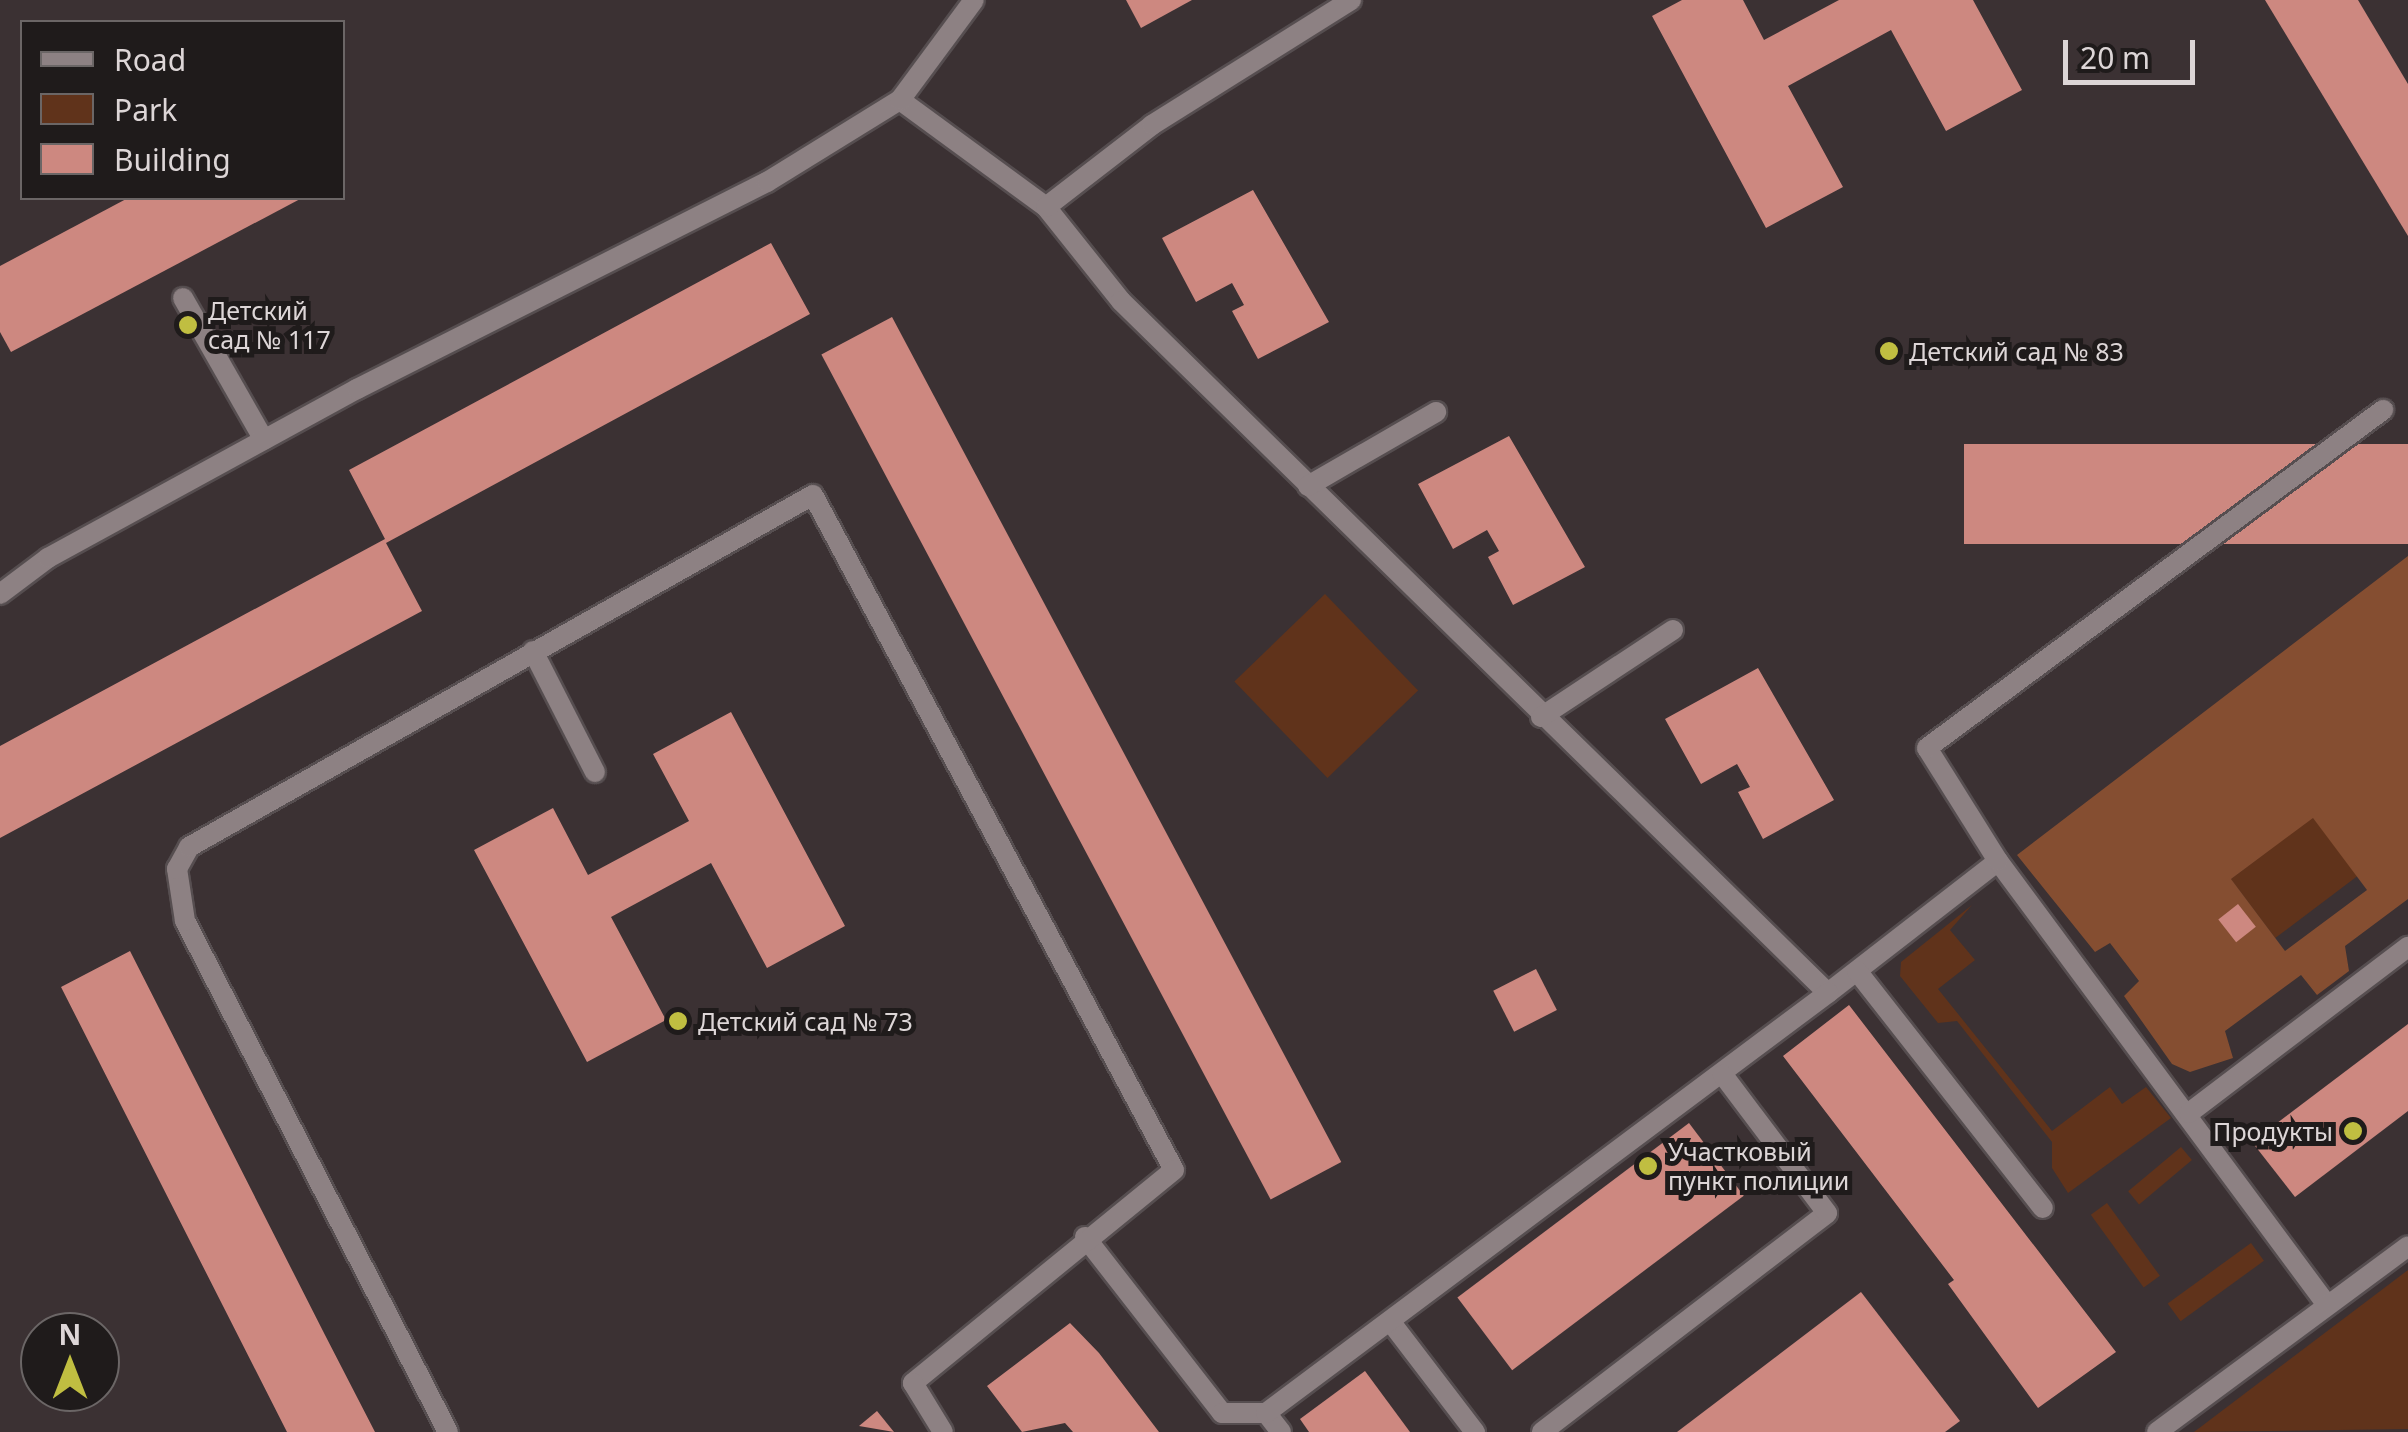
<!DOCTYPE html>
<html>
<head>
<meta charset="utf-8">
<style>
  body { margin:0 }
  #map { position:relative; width:2408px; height:1432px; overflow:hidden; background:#3b3133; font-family:"Noto Sans",sans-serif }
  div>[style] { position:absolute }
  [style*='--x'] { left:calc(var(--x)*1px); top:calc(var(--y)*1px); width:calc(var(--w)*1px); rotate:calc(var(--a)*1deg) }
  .green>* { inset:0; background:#60331b; transform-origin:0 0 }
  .forest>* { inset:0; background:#854e31 }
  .building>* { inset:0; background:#cd8880; transform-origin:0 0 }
  .roads { filter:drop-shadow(2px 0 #564e50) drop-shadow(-2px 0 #564e50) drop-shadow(0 2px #564e50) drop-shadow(0 -2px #564e50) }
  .service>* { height:20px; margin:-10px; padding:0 10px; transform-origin:10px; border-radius:10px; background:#8d8183 }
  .minor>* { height:20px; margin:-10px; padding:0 10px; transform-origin:10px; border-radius:10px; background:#8d8183 }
  .dots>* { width:28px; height:28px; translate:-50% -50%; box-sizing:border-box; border:5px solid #1f1b1b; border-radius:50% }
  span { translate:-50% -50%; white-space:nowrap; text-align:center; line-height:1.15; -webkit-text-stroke:10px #1f1b1b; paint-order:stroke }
  .poi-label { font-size:25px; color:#ddd6d7 }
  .left { translate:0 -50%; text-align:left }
  .right { translate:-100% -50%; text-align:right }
  .legend { position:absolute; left:20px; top:20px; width:325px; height:180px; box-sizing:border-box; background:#1f1b1b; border:2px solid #6b6666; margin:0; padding:12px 18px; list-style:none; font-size:30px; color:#ddd6d7 }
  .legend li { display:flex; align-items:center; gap:20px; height:50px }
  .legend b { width:50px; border:2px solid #6b6666 }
  .north { position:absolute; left:20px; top:1312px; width:100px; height:100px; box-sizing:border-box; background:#1f1b1b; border:2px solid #6b6666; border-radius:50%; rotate:0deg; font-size:28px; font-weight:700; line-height:40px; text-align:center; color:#ddd6d7 }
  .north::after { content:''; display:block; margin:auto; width:35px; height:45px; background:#c0be41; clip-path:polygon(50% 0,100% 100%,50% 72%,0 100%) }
  .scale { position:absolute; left:2063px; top:40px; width:132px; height:45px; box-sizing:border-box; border:5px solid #ddd6d7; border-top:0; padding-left:12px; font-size:30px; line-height:35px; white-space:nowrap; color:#ddd6d7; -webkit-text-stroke:8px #1f1b1b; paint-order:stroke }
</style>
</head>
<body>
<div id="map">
  <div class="green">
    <div style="left:1325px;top:594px;width:134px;height:126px;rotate:46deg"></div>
    <div style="left:2313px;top:817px;width:74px;height:103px;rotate:53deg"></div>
    <div style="clip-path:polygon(1972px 905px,1950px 930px,1975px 960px,1938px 989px,2052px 1131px,2110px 1087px,2122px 1104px,2146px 1087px,2171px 1118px,2068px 1193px,2052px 1168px,2052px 1142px,1957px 1021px,1938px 1023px,1900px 976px,1901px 962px)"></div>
    <div style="left:2181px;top:1147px;width:17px;height:69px;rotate:50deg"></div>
    <div style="left:2107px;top:1203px;width:90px;height:20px;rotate:54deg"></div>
    <div style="left:2251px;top:1243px;width:22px;height:103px;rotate:54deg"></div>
    <div style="clip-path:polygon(2408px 1270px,2408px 1429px,2194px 1432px)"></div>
  </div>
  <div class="forest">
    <div style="clip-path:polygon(evenodd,2408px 556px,2408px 899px,2345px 946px,2349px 971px,2317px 995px,2301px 975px,2225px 1031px,2233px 1058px,2190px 1072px,2172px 1064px,2124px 996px,2139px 981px,2110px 943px,2095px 952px,2017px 855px,2408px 556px,2313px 818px,2367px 890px,2285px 951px,2231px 879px,2313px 818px)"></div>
  </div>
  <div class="building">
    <div style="clip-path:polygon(1126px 0,1192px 0,1141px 28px)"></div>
    <div style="clip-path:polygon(1682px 0,1743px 0,1764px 40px,1839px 0,1973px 0,2022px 90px,1946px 131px,1891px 30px,1788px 86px,1843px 187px,1766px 228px,1652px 16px)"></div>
    <div style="clip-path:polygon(2265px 0,2358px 0,2408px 84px,2408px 236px)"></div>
    <div style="clip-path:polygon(1253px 190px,1329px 322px,1258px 359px,1232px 311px,1244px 305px,1232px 283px,1196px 302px,1162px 238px)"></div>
    <div style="clip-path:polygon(128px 198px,302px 198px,11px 352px,0 332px,0 266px)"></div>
    <div style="clip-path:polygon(771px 243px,810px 314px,386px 543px,422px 611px,0 838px,0 746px,385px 539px,349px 470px)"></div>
    <div style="left:892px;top:317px;width:957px;height:80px;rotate:62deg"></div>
    <div style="clip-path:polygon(1509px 436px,1585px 567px,1513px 605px,1488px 557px,1499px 551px,1487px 530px,1453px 549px,1418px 484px)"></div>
    <div style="left:2408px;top:444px;width:100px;height:444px;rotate:90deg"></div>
    <div style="clip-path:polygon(1758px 668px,1834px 800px,1763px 839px,1738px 792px,1750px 787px,1737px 764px,1701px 784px,1665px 719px)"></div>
    <div style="clip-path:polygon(731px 712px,845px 926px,767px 968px,711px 863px,611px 917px,666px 1020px,587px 1062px,474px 850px,553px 808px,588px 875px,689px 821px,653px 754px)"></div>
    <div style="left:2238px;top:904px;width:29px;height:25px;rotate:52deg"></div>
    <div style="clip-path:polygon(130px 951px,325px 1335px,375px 1432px,287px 1432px,61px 987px)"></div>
    <div style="left:1536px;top:969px;width:46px;height:48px;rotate:63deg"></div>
    <div style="clip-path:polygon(1849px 1005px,2116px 1352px,2038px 1408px,1948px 1284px,1954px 1280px,1783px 1056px)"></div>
    <div style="clip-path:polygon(2408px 1024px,2408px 1111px,2295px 1197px,2252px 1142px)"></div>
    <div style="left:1689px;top:1123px;width:91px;height:290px;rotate:53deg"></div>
    <div style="clip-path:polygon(1861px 1292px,1960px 1421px,1945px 1432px,1677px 1432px)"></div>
    <div style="clip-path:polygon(1070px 1323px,1099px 1353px,1159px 1432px,1073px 1432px,1065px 1423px,1022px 1432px,987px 1386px)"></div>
    <div style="clip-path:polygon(1365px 1371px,1410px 1432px,1309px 1432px,1300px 1419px)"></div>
    <div style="clip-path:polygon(877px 1411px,894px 1432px,859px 1426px)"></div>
  </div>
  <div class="roads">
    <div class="service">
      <div style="--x:900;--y:100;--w:181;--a:36.2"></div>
      <div style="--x:1046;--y:207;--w:120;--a:51.4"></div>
      <div style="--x:1121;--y:301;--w:989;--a:44.39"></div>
      <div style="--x:1828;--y:993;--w:215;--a:-37.8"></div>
      <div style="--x:1998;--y:861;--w:553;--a:53.46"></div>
      <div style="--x:1046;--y:207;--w:134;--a:-37.7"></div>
      <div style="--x:1152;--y:125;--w:235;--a:-32.1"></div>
      <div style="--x:183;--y:298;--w:163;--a:60.3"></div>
      <div style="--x:1308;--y:486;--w:148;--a:-30"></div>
      <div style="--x:0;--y:594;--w:60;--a:-36.9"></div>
      <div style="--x:48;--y:558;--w:352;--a:-28.7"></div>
      <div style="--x:357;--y:389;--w:459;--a:-26.8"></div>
      <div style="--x:767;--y:182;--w:156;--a:-31.7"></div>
      <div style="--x:900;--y:100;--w:124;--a:-53.5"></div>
      <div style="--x:533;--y:651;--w:136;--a:62.9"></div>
      <div style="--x:1541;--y:717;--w:158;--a:-33.4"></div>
      <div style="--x:1998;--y:861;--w:133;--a:-122.1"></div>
      <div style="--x:1927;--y:748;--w:568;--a:-36.55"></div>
      <div style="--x:1857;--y:971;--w:301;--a:51.9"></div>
      <div style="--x:2189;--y:1113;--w:275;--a:-37.2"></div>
      <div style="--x:1085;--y:1237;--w:223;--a:52.1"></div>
      <div style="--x:1222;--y:1413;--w:44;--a:0"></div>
      <div style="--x:1390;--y:1321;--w:140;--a:52.6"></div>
      <div style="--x:448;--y:1432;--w:575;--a:-117.23"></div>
      <div style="--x:185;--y:921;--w:53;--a:-98.7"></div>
      <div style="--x:177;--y:869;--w:25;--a:-61"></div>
      <div style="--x:189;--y:847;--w:716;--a:-29.43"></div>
      <div style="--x:813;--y:495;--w:765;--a:61.86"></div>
      <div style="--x:1174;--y:1170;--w:337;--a:140.8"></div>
      <div style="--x:913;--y:1383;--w:57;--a:58.5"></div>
      <div style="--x:1281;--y:1432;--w:24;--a:-128"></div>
      <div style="--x:1266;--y:1413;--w:702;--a:-36.77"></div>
      <div style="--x:1542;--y:1432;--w:359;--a:-37.5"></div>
      <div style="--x:1827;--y:1213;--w:173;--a:-127"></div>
    </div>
    <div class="minor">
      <div style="--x:2157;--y:1432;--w:312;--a:-36.5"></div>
    </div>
  </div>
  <div class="dots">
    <div style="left:188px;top:325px;background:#c0be41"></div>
    <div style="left:1889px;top:351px;background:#c0be41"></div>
    <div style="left:678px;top:1021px;background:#c0be41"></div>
    <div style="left:2353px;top:1131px;background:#c0be41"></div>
    <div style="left:1648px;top:1166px;background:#c0be41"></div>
  </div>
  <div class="poi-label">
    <span class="left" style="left:208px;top:325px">Детский<br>сад № 117</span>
    <span class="left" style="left:1909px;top:351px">Детский сад № 83</span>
    <span class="left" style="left:698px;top:1021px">Детский сад № 73</span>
    <span class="right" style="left:2333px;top:1131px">Продукты</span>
    <span class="left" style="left:1668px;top:1166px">Участковый<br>пункт полиции</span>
  </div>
  <ul class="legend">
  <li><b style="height:12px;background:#8d8183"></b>Road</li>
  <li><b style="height:28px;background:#60331b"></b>Park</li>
  <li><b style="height:28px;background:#cd8880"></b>Building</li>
  </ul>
  <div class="north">N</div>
  <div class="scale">20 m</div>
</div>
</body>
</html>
